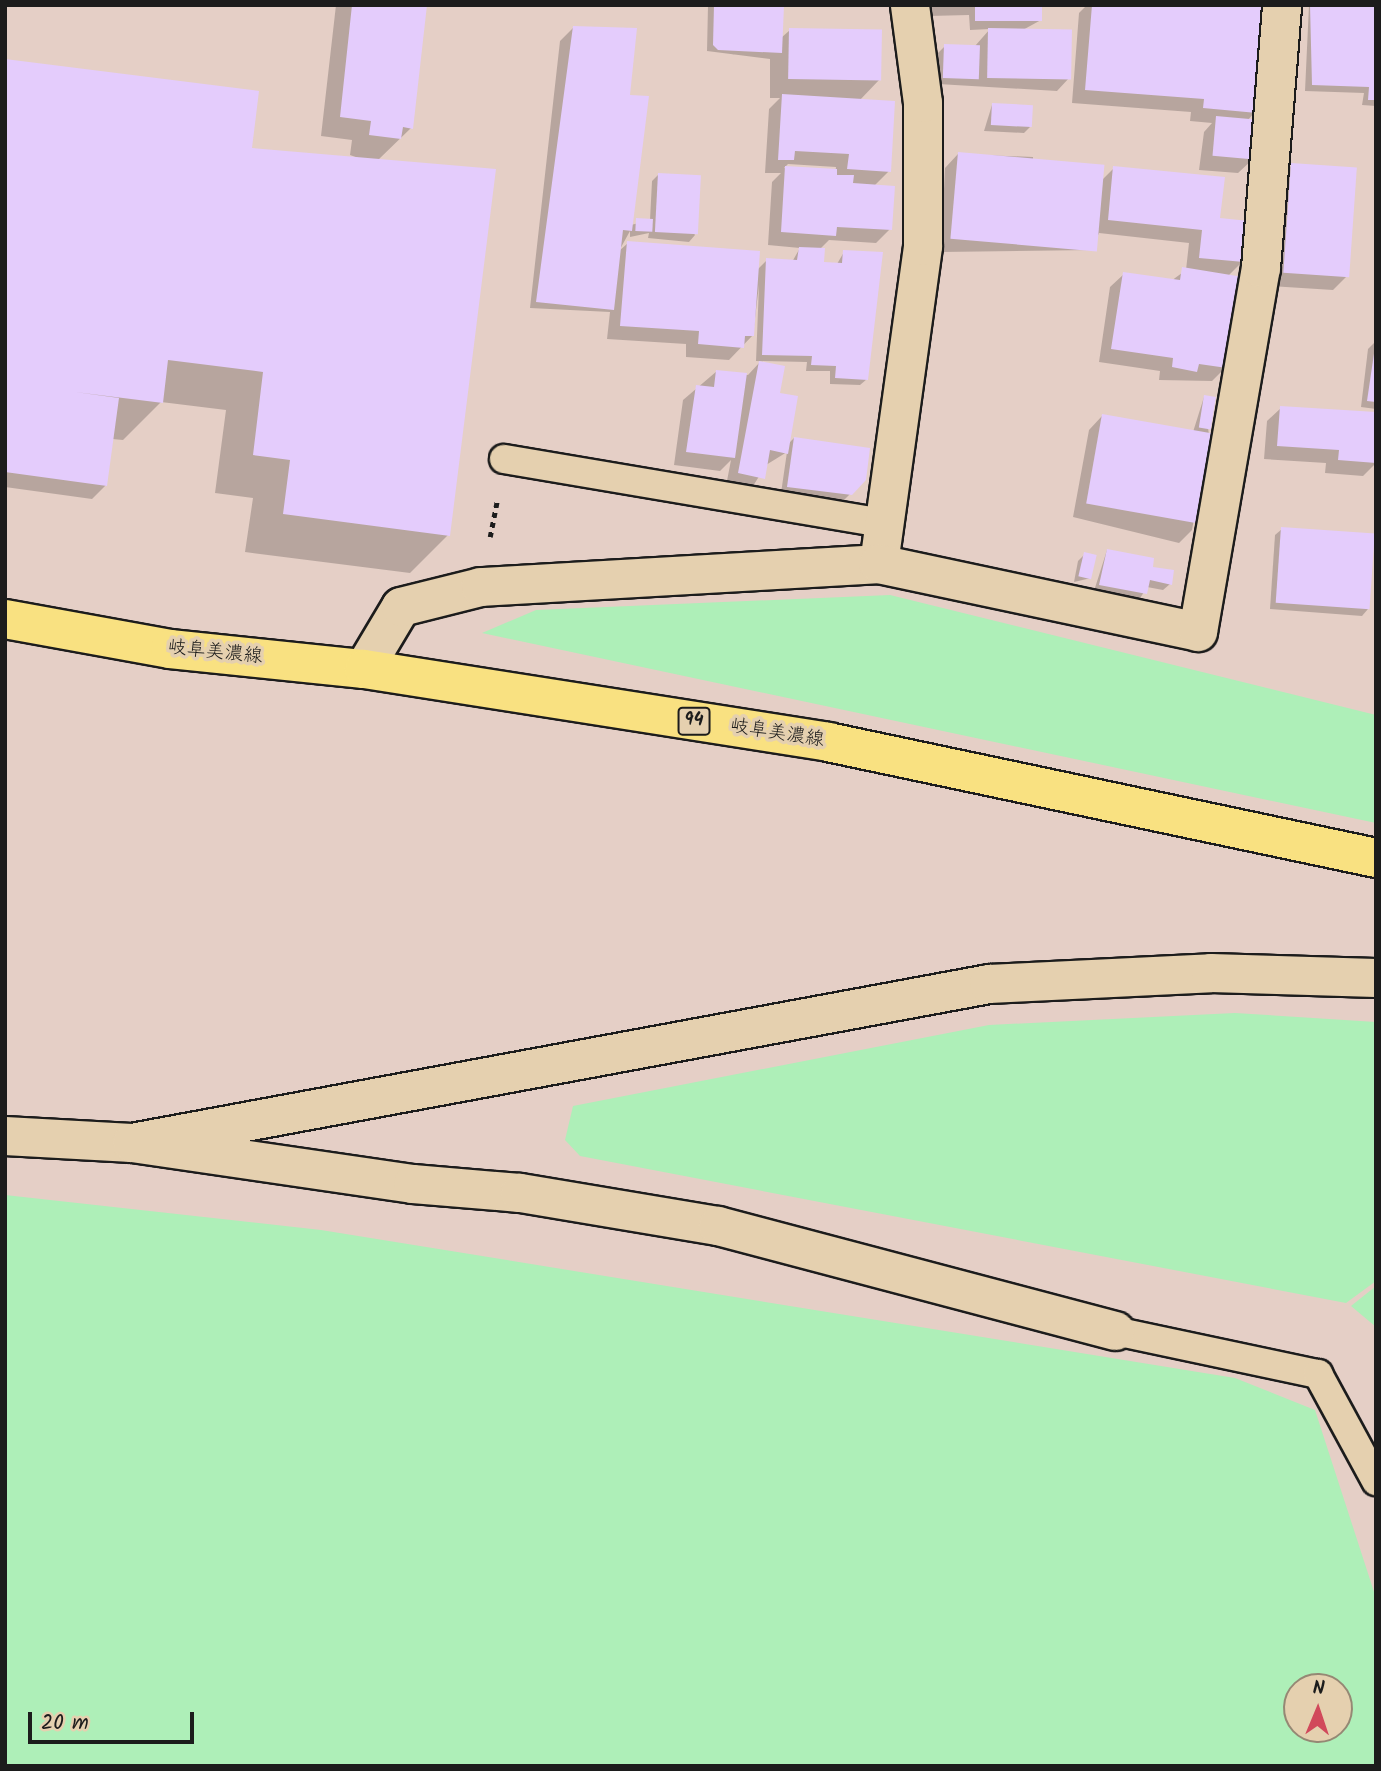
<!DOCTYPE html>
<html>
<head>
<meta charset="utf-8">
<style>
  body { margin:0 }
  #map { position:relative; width:1381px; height:1771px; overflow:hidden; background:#e5cfc6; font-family:Kalam,"Klee One",sans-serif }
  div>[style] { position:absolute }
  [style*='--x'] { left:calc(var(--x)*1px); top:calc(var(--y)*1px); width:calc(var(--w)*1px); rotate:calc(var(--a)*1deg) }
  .green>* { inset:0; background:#aeefb8 }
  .shadow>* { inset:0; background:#0003 }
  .building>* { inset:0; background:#e4ccfc; transform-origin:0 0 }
  .path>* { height:4.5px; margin-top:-2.25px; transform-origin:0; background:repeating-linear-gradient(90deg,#1c1c1c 0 5px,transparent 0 10px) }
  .roads { filter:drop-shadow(2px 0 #1c1c1c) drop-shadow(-2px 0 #1c1c1c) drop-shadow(0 2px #1c1c1c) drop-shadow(0 -2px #1c1c1c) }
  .service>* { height:28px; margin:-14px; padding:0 14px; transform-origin:14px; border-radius:14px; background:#e5d0af }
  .minor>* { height:38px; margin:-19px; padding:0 19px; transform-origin:19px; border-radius:19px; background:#e5d0af }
  .primary>* { height:38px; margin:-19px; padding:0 19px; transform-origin:19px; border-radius:19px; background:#f9e181 }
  span { translate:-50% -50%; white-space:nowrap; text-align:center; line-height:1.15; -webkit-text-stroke:7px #e5d0af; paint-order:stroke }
  .shield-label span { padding:2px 5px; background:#e5d0af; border:2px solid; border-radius:5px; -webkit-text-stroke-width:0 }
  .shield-label { font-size:18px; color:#1c1c1c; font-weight:700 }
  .street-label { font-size:19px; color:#1c1c1c }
  .frame { position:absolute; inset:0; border:7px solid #1c1c1c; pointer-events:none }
  .north { position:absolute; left:1283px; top:1673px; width:70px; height:70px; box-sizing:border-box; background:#e5d0af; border:2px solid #958874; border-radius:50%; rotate:2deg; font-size:19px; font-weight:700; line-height:28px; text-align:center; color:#1c1c1c }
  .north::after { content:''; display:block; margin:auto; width:24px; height:32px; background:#d1495b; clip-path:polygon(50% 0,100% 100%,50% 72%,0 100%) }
  .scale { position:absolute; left:28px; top:1712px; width:166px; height:32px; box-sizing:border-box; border:4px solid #1c1c1c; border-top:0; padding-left:9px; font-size:21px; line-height:24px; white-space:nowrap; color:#1c1c1c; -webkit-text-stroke:5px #e5d0af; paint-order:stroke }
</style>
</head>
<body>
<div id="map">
  <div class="green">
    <div style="clip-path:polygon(890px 595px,1376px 715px,1376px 823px,482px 633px,536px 610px)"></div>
    <div style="clip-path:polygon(1235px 1013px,1376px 1022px,1376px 1281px,1346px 1303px,580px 1156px,565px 1140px,573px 1106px,989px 1025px)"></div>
    <div style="clip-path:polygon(evenodd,5px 1195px,321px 1230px,1235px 1378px,1315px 1410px,1376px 1598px,1376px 1766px,5px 1766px,5px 1195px,1297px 1687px,1339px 1687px,1339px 1729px,1297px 1729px,1297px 1687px)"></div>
    <div style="clip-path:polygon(1376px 1286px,1376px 1327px,1351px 1306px)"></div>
  </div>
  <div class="shadow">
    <div style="clip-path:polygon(336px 5px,425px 5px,411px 128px,377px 161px,448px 535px,410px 573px,245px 552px,253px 498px,215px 493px,226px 410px,161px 402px,123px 440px,112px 439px,106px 485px,92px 499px,5px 487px,5px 61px,250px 149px,361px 159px,350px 155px,352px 140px,321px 136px)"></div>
    <div style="clip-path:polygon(evenodd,708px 5px,782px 5px,781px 38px,790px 30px,880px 79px,859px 101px,889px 171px,874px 186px,890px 229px,876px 243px,829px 240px,820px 249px,822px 264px,837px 264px,844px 252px,867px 379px,860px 385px,830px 384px,830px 371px,806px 371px,807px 362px,756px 361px,759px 285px,753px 335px,729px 360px,686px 357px,686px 344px,607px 339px,610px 312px,530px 308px,560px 41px,573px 28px,628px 96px,631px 225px,650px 220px,652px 181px,658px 175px,695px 235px,689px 242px,648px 238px,649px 233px,630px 237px,630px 231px,619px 251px,628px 243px,757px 270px,767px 260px,792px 262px,800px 248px,768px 245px,772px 182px,781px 173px,765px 173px,769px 109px,780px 98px,770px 98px,770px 59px,707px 51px,708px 5px,788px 164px,836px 167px,835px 175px,784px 168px,788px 164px)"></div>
    <div style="clip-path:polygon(927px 5px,1023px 5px,1041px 20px,1021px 31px,1070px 77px,1057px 91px,938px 84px,938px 53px,945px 46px,975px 46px,990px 29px,970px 30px,969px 15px,929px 16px)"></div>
    <div style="clip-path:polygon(1087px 5px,1250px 5px,1255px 112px,1247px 121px,1252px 160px,1238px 173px,1199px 170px,1204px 132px,1212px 123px,1190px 121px,1191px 112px,1072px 103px,1079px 13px)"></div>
    <div style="clip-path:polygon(1309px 5px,1376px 5px,1376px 106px,1362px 105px,1364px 93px,1305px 91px)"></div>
    <div style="clip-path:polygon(992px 105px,1030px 127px,1024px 133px,984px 131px)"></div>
    <div style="clip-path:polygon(958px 154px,1033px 157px,1033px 168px,1101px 181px,1114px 168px,1219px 220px,1243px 261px,1228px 276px,1226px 367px,1212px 381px,1159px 380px,1160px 371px,1099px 362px,1110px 287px,1124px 274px,1171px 281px,1186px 270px,1189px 243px,1099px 233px,1092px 250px,941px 252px,945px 168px)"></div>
    <div style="clip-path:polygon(1292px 165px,1347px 276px,1333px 290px,1270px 286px,1279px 178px)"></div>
    <div style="clip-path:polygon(1375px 342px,1376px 342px,1376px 409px,1361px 407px,1368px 349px)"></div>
    <div style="clip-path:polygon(760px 362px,778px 394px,787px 445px,794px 438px,851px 493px,844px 500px,781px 493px,787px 452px,766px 465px,750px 491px,726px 486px,731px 460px,720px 471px,674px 465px,683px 400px,717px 371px,748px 375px)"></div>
    <div style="clip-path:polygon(1204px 397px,1209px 435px,1192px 530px,1179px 543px,1073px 517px,1089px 430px,1102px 416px,1193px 432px)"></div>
    <div style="clip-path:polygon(1281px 408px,1376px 414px,1376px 463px,1363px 476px,1325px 473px,1326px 463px,1264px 459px,1267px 421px)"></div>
    <div style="clip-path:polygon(1282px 529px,1368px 609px,1362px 616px,1270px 609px,1275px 535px)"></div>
    <div style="clip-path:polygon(1107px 550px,1151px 568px,1170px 584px,1163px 590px,1147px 587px,1139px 600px,1094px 591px)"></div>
    <div style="clip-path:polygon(1085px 554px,1091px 578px,1074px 582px,1078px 561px)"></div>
  </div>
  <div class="building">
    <div style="clip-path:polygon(352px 5px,427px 5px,413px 129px,403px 127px,401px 139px,369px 135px,371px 121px,340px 117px)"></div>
    <div style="clip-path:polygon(714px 5px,784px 5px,782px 53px,718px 50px,713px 45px)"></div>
    <div style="left:1042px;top:5px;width:16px;height:67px;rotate:90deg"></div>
    <div style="clip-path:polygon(1092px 5px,1265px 5px,1257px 113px,1203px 108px,1204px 99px,1085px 90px)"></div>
    <div style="clip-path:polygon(1310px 5px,1376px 5px,1376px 100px,1368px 100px,1369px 87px,1312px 85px)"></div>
    <div style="clip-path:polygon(573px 26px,637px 28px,630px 95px,649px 96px,632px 231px,623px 230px,614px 310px,536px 302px)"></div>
    <div style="left:789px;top:28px;width:93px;height:51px;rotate:1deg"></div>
    <div style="left:988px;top:28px;width:84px;height:50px;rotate:1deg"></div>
    <div style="left:944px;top:44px;width:36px;height:34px;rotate:2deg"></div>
    <div style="clip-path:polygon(5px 59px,259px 91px,252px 148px,496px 169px,450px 536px,283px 514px,290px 460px,253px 455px,263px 372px,168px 360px,163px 403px,75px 392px,119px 398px,107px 486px,5px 472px)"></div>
    <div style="clip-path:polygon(782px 94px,895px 101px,891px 172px,847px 169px,849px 154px,795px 151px,794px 160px,778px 160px)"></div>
    <div style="left:992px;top:103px;width:41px;height:22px;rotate:3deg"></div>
    <div style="left:1216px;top:116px;width:42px;height:40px;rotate:5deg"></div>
    <div style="left:958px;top:152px;width:147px;height:87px;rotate:5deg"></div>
    <div style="left:1291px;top:163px;width:66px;height:110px;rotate:4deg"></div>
    <div style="clip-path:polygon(785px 166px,837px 169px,837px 175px,854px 175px,853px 183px,895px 186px,892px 230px,837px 227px,836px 236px,781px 232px)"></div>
    <div style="clip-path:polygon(1113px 166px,1225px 177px,1220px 218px,1249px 221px,1244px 262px,1199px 258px,1202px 230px,1108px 220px)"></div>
    <div style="left:658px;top:173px;width:43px;height:59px;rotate:3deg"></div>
    <div style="left:636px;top:218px;width:17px;height:13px;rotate:3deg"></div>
    <div style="clip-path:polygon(627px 241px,760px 251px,754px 336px,745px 336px,744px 348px,698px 344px,699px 331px,620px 326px)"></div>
    <div style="clip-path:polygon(799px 247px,825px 248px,824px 262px,842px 263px,843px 250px,883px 252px,868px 380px,835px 378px,836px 366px,811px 365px,812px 356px,762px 355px,766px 258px,797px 260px)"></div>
    <div style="clip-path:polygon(1182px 267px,1243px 277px,1227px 368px,1199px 364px,1197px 372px,1172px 367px,1173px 358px,1111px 349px,1123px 272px,1180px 280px)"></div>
    <div style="clip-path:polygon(1376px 340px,1376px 402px,1367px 401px)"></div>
    <div style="clip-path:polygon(759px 361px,785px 366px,780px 393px,798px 396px,788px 454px,770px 450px,765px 479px,738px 473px)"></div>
    <div style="clip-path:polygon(716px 370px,747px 373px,735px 458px,686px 452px,696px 385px,714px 387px)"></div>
    <div style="left:1204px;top:395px;width:12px;height:33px;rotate:9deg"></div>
    <div style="clip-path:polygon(1280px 406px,1376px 412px,1376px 463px,1338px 460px,1339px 450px,1277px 446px)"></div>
    <div style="left:1102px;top:414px;width:111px;height:91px;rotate:10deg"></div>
    <div style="clip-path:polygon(794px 437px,870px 448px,866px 480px,852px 495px,787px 487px)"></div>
    <div style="left:1281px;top:527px;width:94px;height:76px;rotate:4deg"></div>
    <div style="clip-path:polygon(1107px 549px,1154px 558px,1153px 567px,1174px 570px,1172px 585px,1150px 580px,1147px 594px,1099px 585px)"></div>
    <div style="left:1084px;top:552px;width:13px;height:25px;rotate:13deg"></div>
  </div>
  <div class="path">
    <div style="--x:490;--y:537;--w:37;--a:-79"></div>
  </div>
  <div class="roads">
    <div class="service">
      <div style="--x:504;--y:459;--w:384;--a:9.6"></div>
      <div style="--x:1115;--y:1331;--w:208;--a:12"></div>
      <div style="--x:1318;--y:1374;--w:122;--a:61.5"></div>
    </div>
    <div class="minor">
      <div style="--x:879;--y:564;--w:321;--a:-82.1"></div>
      <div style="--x:923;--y:246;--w:143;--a:-90"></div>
      <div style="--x:923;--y:103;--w:99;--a:-97.6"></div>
      <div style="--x:364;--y:669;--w:72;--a:-59.2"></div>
      <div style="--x:401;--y:607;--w:82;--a:-14"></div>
      <div style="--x:481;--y:587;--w:399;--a:-3.3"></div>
      <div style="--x:879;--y:564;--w:326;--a:12"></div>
      <div style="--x:1198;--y:632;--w:369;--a:-80.2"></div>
      <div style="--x:1261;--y:268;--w:264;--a:-85.4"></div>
      <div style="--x:5;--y:1136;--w:127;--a:3.2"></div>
      <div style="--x:132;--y:1143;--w:284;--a:8.3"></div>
      <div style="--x:413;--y:1184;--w:107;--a:4.8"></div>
      <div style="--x:520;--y:1193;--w:201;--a:9.5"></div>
      <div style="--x:718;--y:1226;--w:411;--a:14.8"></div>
      <div style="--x:132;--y:1143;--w:872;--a:-10.51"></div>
      <div style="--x:989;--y:984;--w:222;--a:-2.8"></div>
      <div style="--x:1211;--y:973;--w:165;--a:1.7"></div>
    </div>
    <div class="primary">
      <div style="--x:5;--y:619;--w:168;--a:10.3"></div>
      <div style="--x:170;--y:649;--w:195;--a:5.9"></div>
      <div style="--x:364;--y:669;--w:470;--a:8.9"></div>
      <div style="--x:828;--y:742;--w:560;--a:11.95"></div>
    </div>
  </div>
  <div class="shield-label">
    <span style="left:694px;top:721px">94</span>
  </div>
  <div class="street-label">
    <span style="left:215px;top:653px;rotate:6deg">岐阜美濃線</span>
    <span style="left:777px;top:734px;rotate:9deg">岐阜美濃線</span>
  </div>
  <div class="frame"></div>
  <div class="north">N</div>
  <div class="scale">20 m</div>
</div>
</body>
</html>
